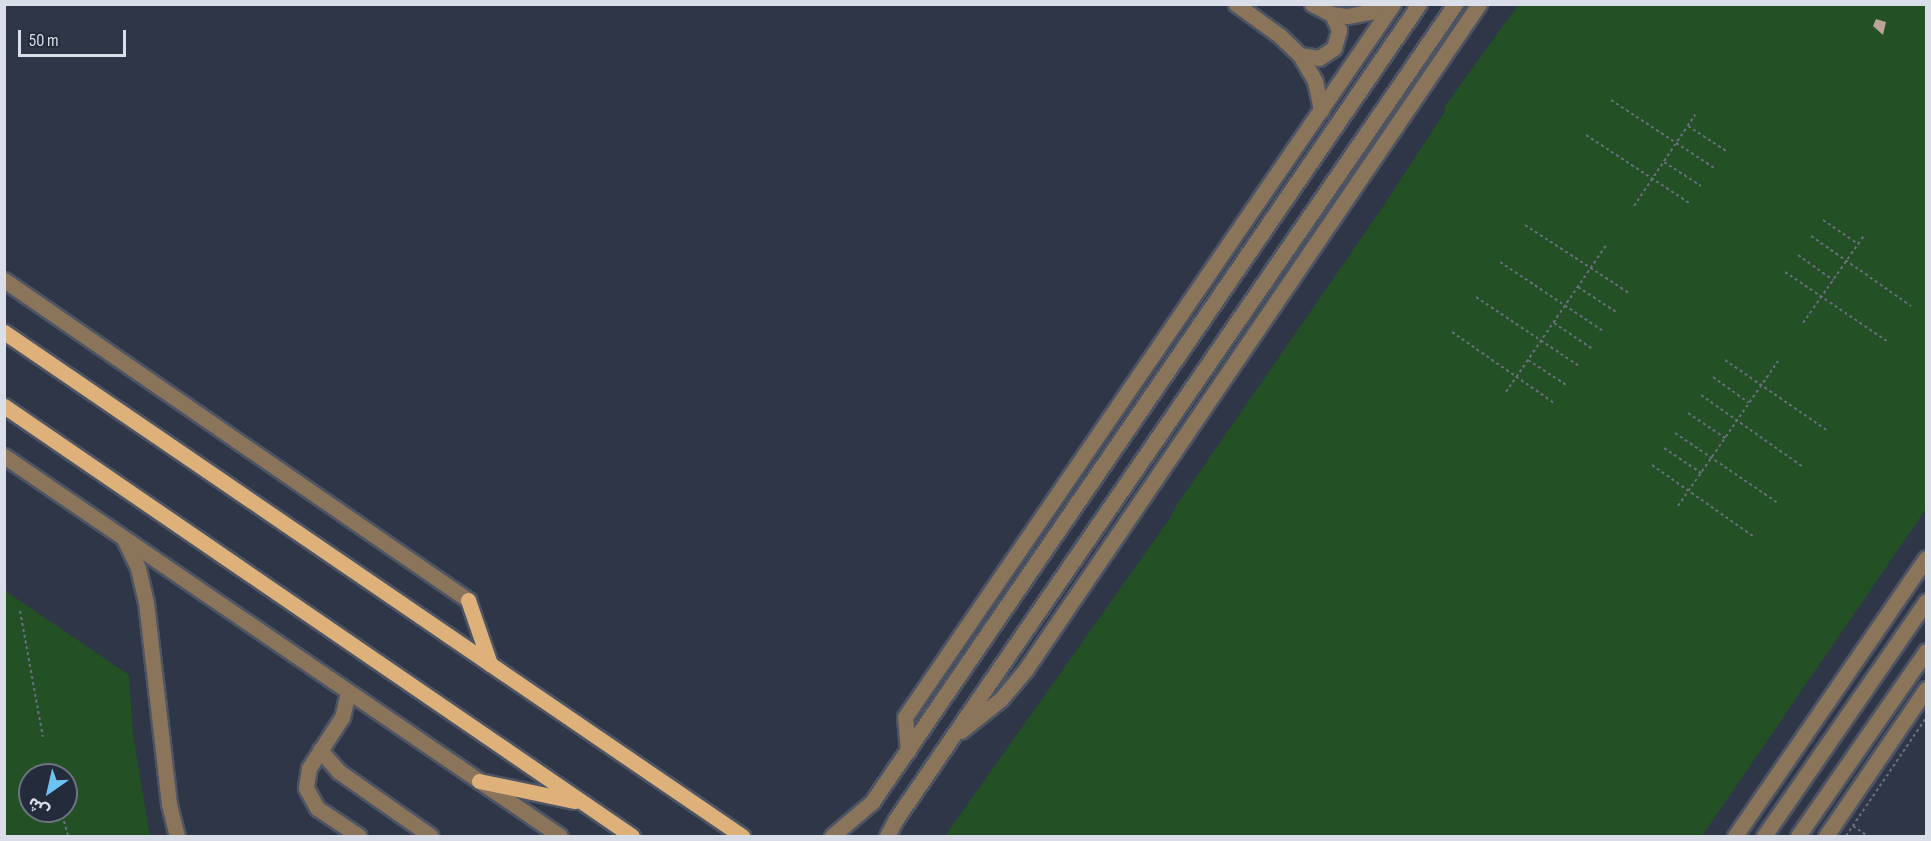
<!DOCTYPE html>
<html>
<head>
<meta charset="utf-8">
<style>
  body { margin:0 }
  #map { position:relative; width:1931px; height:841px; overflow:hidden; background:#2e3647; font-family:"Sofia Sans Condensed","Noto Sans Arabic",sans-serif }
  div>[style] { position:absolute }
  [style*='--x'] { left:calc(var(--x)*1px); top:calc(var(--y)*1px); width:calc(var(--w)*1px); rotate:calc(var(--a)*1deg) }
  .green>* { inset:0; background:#235024 }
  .building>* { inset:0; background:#baa397 }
  .path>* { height:2px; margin-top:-1px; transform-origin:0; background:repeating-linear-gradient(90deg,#686f7d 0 3px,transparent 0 6px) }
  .roads { filter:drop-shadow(2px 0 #4d5464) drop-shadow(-2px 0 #4d5464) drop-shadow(0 2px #4d5464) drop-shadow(0 -2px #4d5464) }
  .minor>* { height:15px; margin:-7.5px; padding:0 7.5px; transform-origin:7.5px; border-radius:7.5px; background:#8a745a }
  .major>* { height:15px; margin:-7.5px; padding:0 7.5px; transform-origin:7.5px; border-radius:7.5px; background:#ddb179 }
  span { translate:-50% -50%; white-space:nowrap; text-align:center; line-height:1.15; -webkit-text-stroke:6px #242c3c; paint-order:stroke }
  .frame { position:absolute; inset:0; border:6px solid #d9dee8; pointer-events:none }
  .north { position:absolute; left:18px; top:763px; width:60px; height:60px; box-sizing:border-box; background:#242c3c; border:2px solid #6c7381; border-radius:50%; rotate:214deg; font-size:16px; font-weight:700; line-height:24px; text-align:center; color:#d9dee8 }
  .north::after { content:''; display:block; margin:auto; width:21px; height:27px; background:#6dc2f3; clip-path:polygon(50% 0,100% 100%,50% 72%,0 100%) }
  .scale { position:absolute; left:18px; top:30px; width:108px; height:27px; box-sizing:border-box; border:3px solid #d9dee8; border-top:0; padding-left:8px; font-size:18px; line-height:21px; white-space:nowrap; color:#d9dee8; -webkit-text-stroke:4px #242c3c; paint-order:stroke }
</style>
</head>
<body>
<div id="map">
  <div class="green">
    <div style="clip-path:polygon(1518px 5px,1926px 5px,1926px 509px,1702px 836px,945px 836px,1170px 518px,1176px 506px,1382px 208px,1444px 113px,1445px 106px)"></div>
    <div style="clip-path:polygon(evenodd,4px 590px,129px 675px,133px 734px,150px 836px,5px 836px,4px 590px,30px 775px,66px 775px,66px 811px,30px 811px,30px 775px)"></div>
  </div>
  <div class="building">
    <div style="clip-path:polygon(1876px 19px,1886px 22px,1883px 35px,1873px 26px)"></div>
  </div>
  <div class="path">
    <div style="--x:1611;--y:100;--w:123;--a:33.4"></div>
    <div style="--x:1688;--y:126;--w:45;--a:33.3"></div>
    <div style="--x:1586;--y:135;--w:123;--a:33.4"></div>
    <div style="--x:1664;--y:162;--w:44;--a:33"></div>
    <div style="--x:1634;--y:206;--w:110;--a:-56.2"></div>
    <div style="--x:1823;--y:220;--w:42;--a:34.4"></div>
    <div style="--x:1525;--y:225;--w:124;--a:33.2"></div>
    <div style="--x:1811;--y:236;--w:122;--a:35"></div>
    <div style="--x:1798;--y:255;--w:43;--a:35.5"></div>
    <div style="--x:1500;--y:262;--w:124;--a:33.8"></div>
    <div style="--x:1785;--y:272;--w:123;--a:34.1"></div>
    <div style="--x:1578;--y:287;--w:45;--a:33.3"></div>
    <div style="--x:1476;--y:297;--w:124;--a:33.8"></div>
    <div style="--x:1554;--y:323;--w:45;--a:34"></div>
    <div style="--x:1803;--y:323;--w:108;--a:-55.1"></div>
    <div style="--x:1452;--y:332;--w:124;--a:34.8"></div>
    <div style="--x:1528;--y:360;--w:45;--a:33.3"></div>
    <div style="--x:1725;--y:360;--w:125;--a:34.6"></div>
    <div style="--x:1713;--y:377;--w:44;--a:35.8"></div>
    <div style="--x:1506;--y:392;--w:179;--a:-55.7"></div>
    <div style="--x:1701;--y:395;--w:125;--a:35.2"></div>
    <div style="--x:1688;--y:413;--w:45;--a:34"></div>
    <div style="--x:1675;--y:433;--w:125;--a:34.2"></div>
    <div style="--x:1664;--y:448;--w:45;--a:34"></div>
    <div style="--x:1652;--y:465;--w:125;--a:35.2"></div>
    <div style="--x:1678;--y:506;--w:176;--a:-55.4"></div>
    <div style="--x:20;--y:611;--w:128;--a:79.7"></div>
    <div style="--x:64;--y:821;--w:16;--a:75"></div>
    <div style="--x:1853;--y:826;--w:18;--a:34"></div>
    <div style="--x:1846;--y:836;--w:143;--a:-55.9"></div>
  </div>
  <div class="roads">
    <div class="minor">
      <div style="--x:1236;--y:4;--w:54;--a:36"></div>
      <div style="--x:1280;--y:36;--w:28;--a:44"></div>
      <div style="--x:1300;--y:55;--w:30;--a:60"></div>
      <div style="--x:1315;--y:81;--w:30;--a:78"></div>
      <div style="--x:1312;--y:4;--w:22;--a:27"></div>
      <div style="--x:1332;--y:14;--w:15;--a:8"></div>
      <div style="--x:1347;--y:16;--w:29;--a:-10"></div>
      <div style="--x:1376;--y:11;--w:16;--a:-27"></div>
      <div style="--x:1300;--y:55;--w:19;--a:9"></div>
      <div style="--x:1319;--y:58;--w:18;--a:-34"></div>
      <div style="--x:1334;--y:48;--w:19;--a:-74"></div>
      <div style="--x:1339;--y:30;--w:17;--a:-114"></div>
      <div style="--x:4;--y:280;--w:564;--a:34.59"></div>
      <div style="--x:4;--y:456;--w:673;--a:34.35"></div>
      <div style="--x:124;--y:539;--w:32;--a:64"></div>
      <div style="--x:138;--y:568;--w:35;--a:77"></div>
      <div style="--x:146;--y:602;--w:203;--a:83.5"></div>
      <div style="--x:169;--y:804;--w:33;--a:76"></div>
      <div style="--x:348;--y:692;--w:26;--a:103"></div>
      <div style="--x:342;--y:717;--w:61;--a:122.9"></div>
      <div style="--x:309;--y:768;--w:20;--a:99"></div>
      <div style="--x:306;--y:788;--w:23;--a:61"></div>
      <div style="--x:317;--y:808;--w:50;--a:33.7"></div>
      <div style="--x:961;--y:731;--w:51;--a:-38.7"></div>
      <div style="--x:1001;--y:699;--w:39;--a:-50"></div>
      <div style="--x:1026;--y:669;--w:805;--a:-55.74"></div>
      <div style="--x:320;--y:750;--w:28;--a:49"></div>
      <div style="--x:338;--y:771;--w:113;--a:35"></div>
      <div style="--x:908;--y:751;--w:34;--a:-95"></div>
      <div style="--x:905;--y:717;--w:864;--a:-55.61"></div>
      <div style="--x:832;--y:836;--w:52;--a:-40.4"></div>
      <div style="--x:872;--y:802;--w:967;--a:-55.57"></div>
      <div style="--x:887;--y:836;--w:19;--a:-62"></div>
      <div style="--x:896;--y:819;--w:988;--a:-55.55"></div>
      <div style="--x:1735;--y:836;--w:337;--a:-55.5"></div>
      <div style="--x:1764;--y:836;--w:285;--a:-55.4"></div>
      <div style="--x:1798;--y:836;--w:225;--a:-55.3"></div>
      <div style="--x:1826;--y:836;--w:178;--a:-55.8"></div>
    </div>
    <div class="major">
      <div style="--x:4;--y:332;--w:894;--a:34.33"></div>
      <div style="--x:4;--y:406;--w:761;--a:34.4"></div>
      <div style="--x:468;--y:600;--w:68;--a:71"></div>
      <div style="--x:479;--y:781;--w:98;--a:11.8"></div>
    </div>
  </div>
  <div class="frame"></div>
  <div class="north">ش</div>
  <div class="scale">50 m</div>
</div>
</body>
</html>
